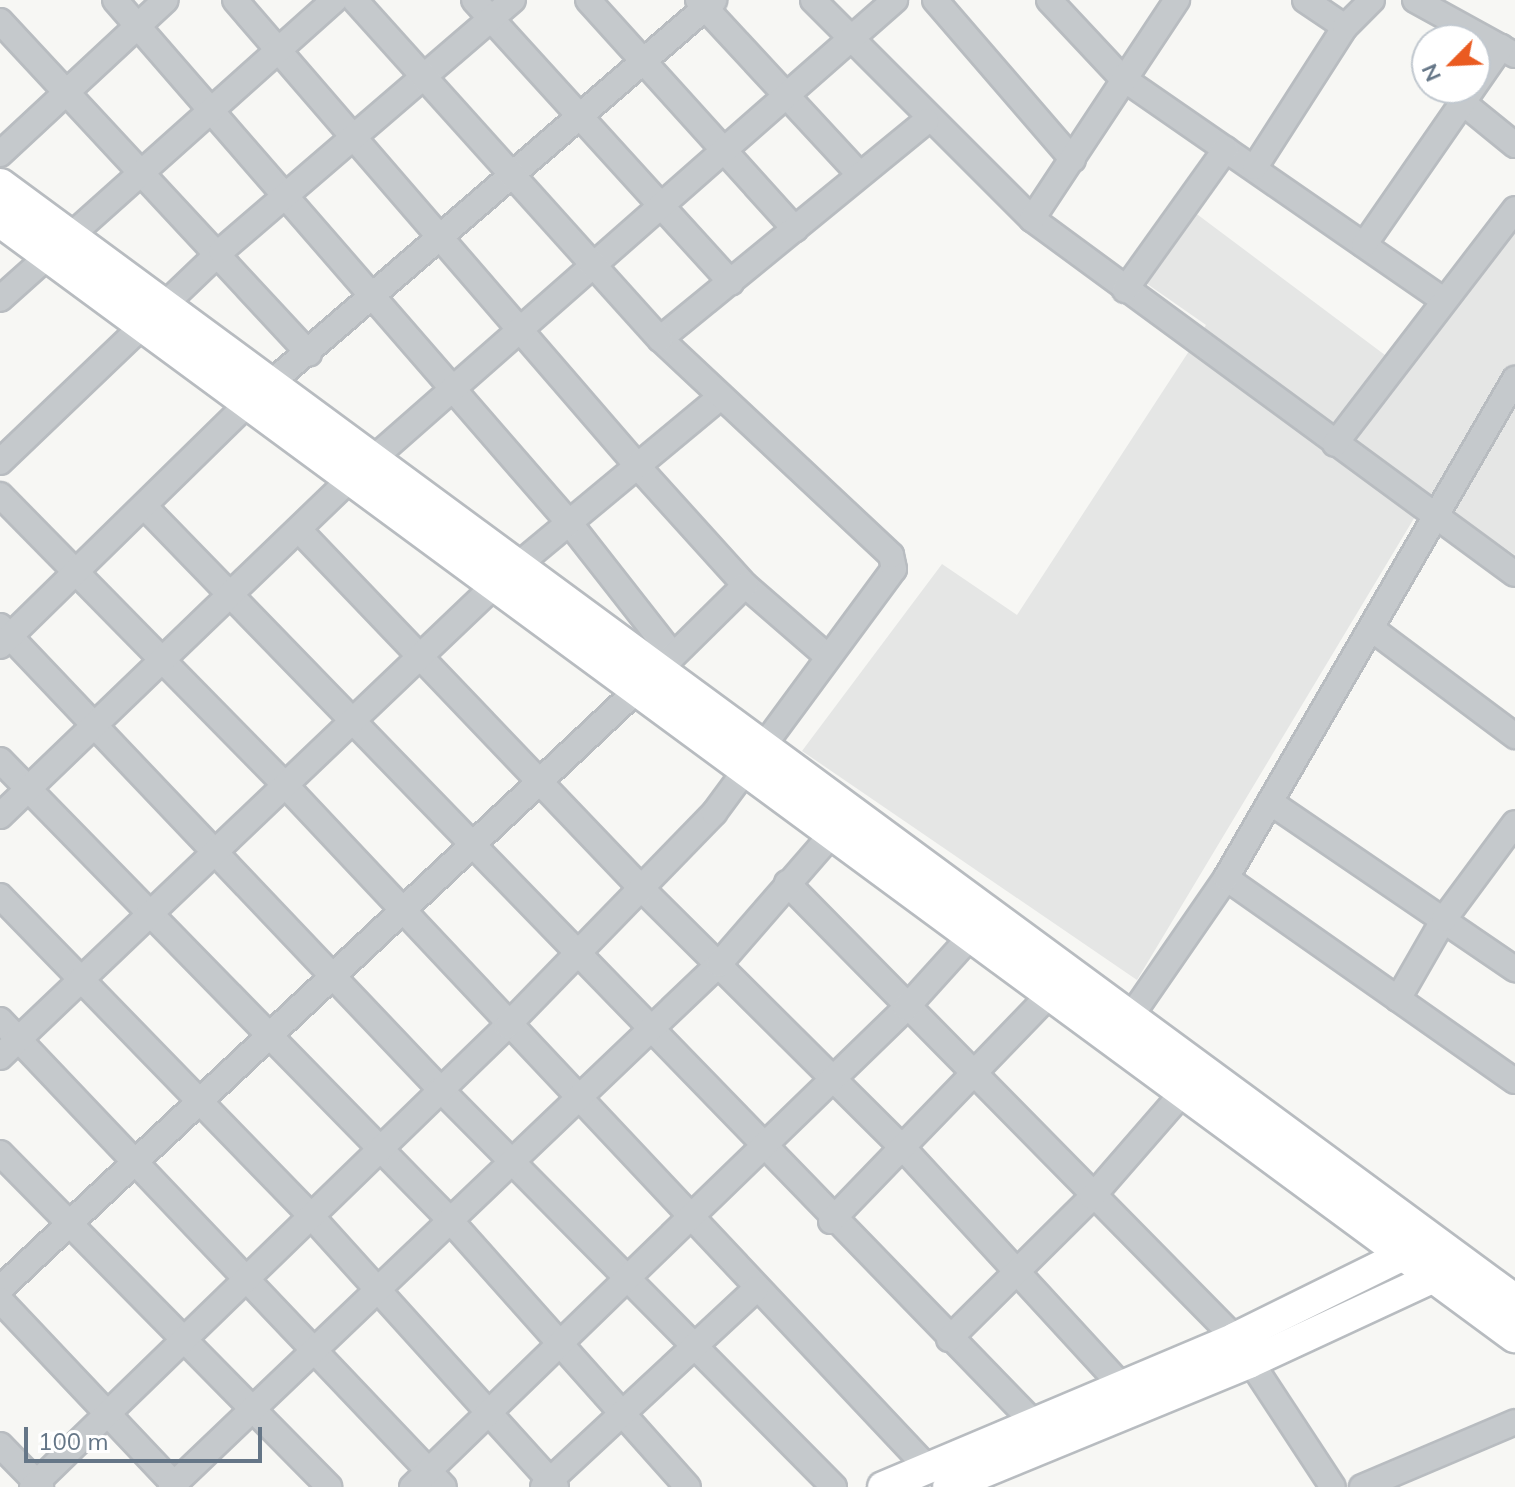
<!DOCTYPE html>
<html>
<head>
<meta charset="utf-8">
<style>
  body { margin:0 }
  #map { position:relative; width:1515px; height:1487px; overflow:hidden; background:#f7f7f4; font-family:Mulish,sans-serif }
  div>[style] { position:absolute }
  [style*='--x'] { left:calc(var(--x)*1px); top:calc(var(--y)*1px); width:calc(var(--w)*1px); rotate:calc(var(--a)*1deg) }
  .built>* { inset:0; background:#e5e6e5 }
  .roads { filter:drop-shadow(2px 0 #b8bcc0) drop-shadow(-2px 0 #b8bcc0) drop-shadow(0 2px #b8bcc0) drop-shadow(0 -2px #b8bcc0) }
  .minor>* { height:24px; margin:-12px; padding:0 12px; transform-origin:12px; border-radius:12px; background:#c5c9cc }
  .major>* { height:30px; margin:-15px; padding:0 15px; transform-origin:15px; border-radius:15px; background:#fff }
  .highway>* { height:34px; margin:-17px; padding:0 17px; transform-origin:17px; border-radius:17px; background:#fff }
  span { translate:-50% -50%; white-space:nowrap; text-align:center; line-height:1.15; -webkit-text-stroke:8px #fff; paint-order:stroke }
  .north { position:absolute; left:1411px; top:24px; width:80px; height:80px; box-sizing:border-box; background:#fff; border:2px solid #c1c8cf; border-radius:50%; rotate:246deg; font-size:22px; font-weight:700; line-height:32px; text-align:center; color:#657687 }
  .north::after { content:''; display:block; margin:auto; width:28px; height:36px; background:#ea5b21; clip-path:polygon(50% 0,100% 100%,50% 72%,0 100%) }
  .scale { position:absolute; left:24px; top:1427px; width:238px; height:36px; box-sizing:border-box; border:4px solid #657687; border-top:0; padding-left:10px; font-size:24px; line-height:28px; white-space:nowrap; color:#657687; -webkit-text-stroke:6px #fff; paint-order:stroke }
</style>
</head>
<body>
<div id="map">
  <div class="built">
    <div style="clip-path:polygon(1515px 195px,1515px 555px,1428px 495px,1137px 980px,802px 751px,942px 564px,1017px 615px,1206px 325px,1143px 281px,1190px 209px,1385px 355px)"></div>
  </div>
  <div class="roads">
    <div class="minor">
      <div style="--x:115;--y:0;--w:695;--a:49.02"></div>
      <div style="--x:571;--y:525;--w:164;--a:51.9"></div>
      <div style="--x:235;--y:0;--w:621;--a:49.18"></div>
      <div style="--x:641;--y:470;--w:155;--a:47.9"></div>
      <div style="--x:745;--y:585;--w:108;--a:40.9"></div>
      <div style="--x:474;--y:0;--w:382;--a:47.7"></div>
      <div style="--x:588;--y:0;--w:309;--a:47.9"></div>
      <div style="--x:698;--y:0;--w:237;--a:47.2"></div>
      <div style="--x:813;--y:0;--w:310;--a:45"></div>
      <div style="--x:1032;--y:219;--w:599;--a:36.32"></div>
      <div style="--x:935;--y:0;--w:211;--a:49.2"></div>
      <div style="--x:1049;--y:0;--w:105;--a:46.9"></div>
      <div style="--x:1121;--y:77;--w:393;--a:34.7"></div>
      <div style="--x:1305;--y:0;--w:48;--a:34"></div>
      <div style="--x:1415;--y:0;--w:114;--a:28.8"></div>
      <div style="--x:0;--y:21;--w:454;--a:47.1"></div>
      <div style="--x:1467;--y:106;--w:62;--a:39.1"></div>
      <div style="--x:0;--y:154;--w:226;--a:-42.9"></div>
      <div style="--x:1255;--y:167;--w:166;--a:-57.3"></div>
      <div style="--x:1345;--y:27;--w:38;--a:-45"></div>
      <div style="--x:1032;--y:219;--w:263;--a:-56.5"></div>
      <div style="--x:1364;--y:245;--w:241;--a:-55.3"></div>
      <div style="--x:1125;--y:290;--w:173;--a:-54.4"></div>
      <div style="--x:0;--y:299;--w:449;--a:-41.8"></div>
      <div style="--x:660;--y:339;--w:344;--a:-39.3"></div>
      <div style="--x:1335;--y:444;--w:296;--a:-52.5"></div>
      <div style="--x:374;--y:458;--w:694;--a:-41.32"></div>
      <div style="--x:0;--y:462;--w:306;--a:-43.7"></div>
      <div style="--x:221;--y:251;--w:385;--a:-40.7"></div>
      <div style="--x:0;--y:495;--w:411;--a:45.5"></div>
      <div style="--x:288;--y:788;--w:934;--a:46.74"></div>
      <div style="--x:146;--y:508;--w:1289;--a:45.85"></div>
      <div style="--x:300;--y:531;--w:494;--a:46.3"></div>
      <div style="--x:641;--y:888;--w:371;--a:44.8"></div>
      <div style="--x:904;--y:1149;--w:321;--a:47.4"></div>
      <div style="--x:518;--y:565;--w:260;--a:-39.7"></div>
      <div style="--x:0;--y:626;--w:639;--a:46.46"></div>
      <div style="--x:440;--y:1089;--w:560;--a:45.29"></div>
      <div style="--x:1372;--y:629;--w:179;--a:36.8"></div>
      <div style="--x:0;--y:646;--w:349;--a:-44.4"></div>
      <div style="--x:249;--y:402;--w:615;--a:-40.84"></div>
      <div style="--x:665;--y:664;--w:112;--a:-44.6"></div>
      <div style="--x:0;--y:760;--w:642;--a:45.63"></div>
      <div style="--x:449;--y:1219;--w:359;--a:48.3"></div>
      <div style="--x:1270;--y:802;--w:297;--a:34.3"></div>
      <div style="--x:0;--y:816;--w:489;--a:-43.9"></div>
      <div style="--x:1226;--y:878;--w:353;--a:35.1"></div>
      <div style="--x:787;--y:883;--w:639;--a:45.44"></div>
      <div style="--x:1235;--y:1338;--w:178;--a:56.7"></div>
      <div style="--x:0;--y:896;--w:448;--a:45.8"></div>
      <div style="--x:312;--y:1217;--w:364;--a:47.9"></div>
      <div style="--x:1398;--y:999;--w:92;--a:-60.1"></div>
      <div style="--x:1444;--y:919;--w:119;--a:-53.5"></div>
      <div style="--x:0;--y:1020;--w:644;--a:46.45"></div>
      <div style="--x:1122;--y:1029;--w:183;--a:-55.4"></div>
      <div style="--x:1226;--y:878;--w:577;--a:-59.92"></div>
      <div style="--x:0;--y:1057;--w:684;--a:-43.64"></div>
      <div style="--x:0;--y:1153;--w:469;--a:45.4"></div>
      <div style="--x:831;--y:1221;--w:330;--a:-46"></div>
      <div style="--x:0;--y:1289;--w:874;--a:-43.24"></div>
      <div style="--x:0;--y:1300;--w:257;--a:46.6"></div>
      <div style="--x:949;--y:1339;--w:202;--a:-44.8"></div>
      <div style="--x:1092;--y:1197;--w:142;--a:-49"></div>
      <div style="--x:0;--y:1445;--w:59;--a:45.7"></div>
      <div style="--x:32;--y:1487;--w:662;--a:-44.14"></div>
      <div style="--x:507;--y:1026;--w:297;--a:-45.8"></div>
      <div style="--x:714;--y:813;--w:303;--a:-53.6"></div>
      <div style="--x:894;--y:569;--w:14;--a:-102"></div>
      <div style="--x:891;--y:555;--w:316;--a:-136.9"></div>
      <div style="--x:660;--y:339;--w:456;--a:-132"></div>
      <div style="--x:171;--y:1487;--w:758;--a:-43.66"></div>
      <div style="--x:719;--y:964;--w:174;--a:-49"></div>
      <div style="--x:412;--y:1487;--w:688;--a:-44.12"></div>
      <div style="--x:906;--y:1008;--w:113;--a:-47.9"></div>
      <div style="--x:543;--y:1487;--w:291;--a:-42.9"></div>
      <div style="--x:1362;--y:1487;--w:166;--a:-23"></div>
    </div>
    <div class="major">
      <div style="--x:883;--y:1487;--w:382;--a:-22.9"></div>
      <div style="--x:1235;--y:1338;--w:192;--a:-26.3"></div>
      <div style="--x:1407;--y:1253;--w:20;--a:-49"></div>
      <div style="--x:948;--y:1487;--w:326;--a:-22.4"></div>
      <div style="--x:1249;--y:1363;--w:206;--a:-24.9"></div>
      <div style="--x:1436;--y:1276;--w:18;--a:-49"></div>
    </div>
    <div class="highway">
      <div style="--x:0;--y:186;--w:1882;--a:36.38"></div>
      <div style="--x:0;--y:219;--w:1882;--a:36.38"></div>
    </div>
  </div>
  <div class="north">N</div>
  <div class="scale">100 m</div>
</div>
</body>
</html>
